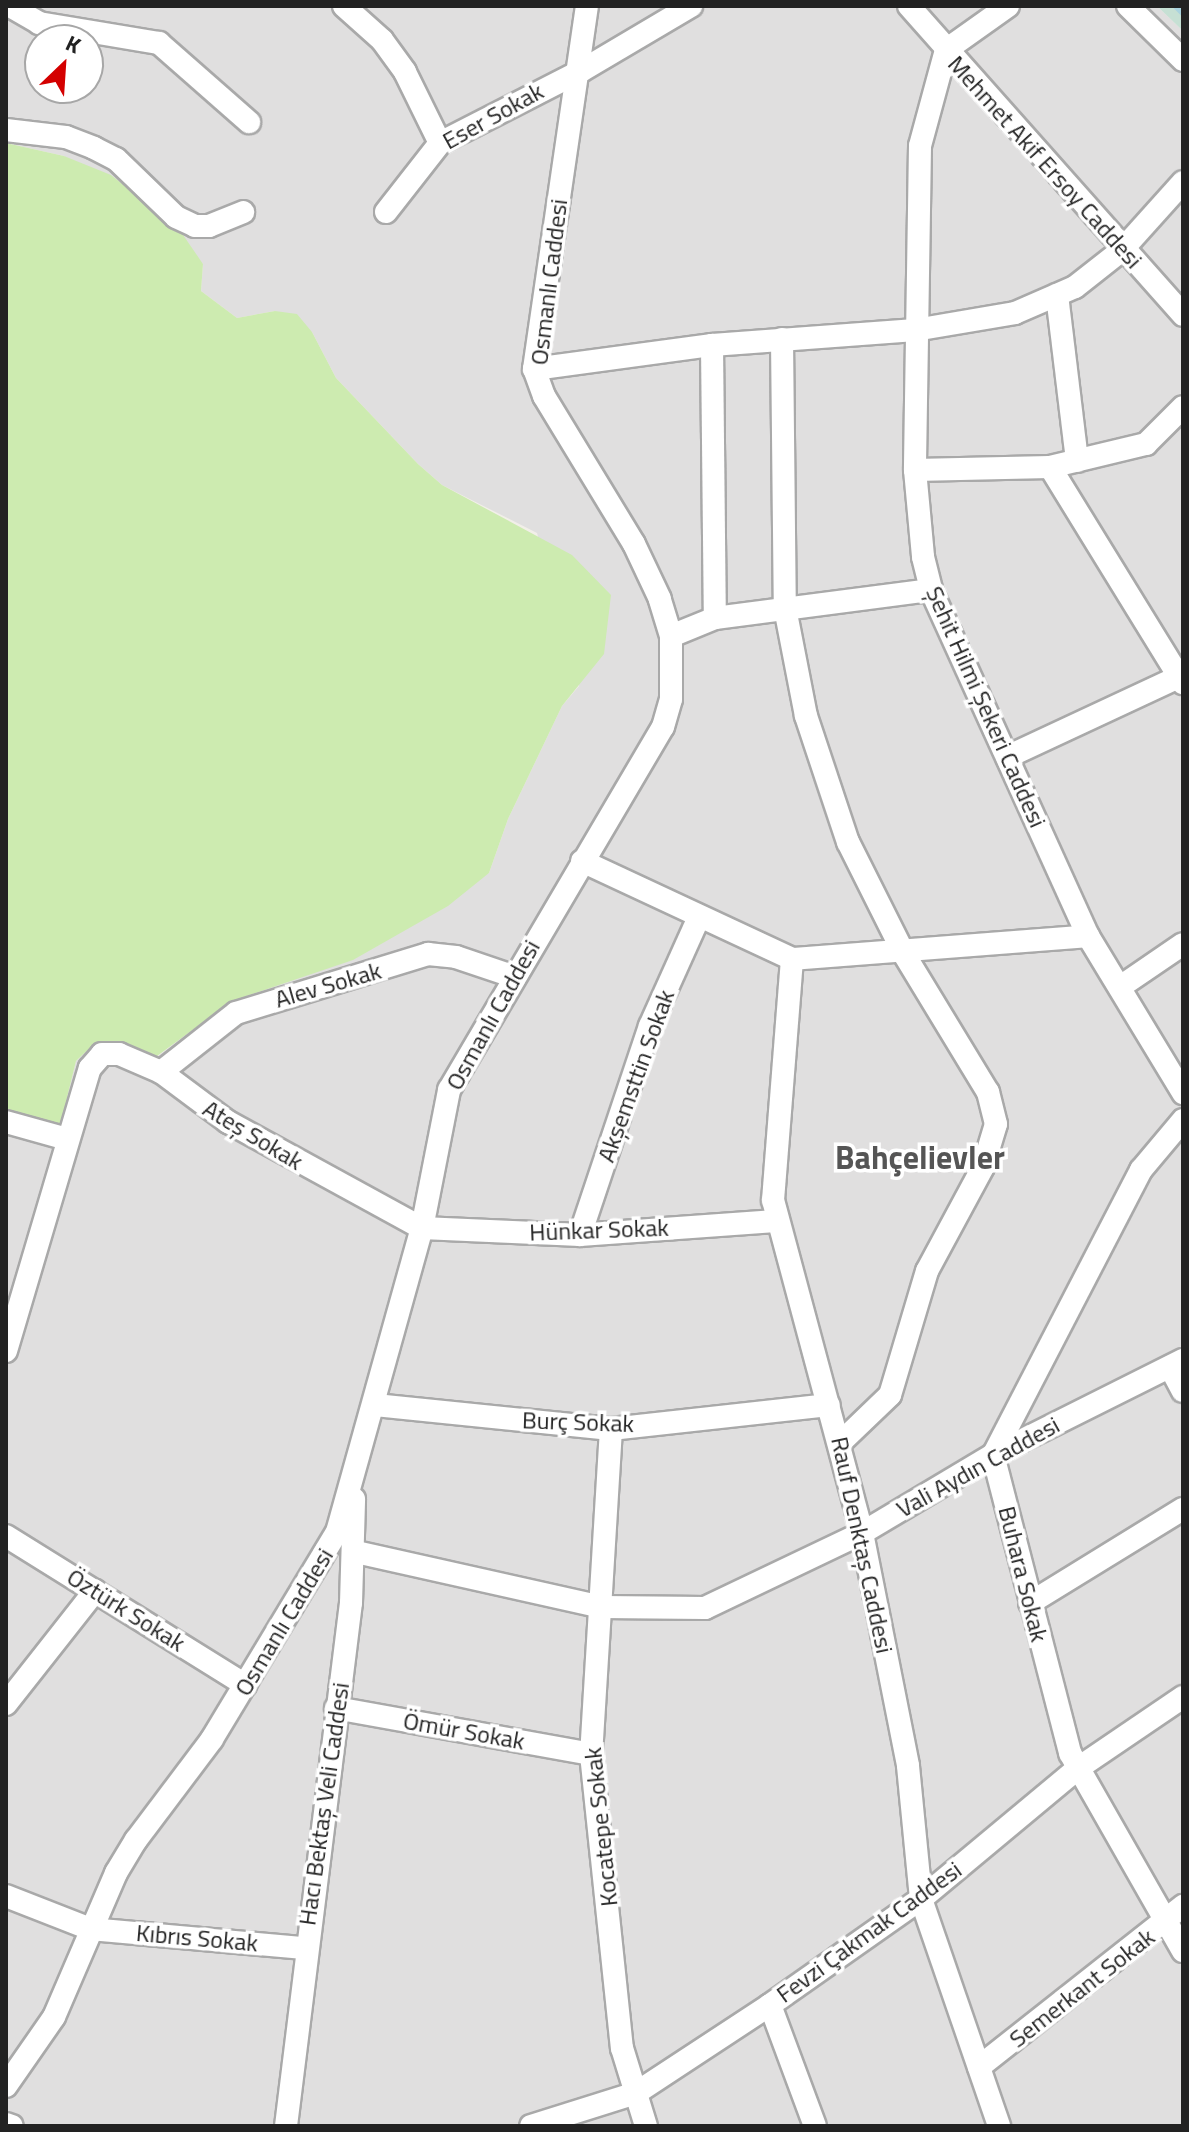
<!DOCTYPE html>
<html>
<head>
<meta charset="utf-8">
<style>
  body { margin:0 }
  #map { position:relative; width:1189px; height:2132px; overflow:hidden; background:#f2efe9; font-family:"Titillium Web",sans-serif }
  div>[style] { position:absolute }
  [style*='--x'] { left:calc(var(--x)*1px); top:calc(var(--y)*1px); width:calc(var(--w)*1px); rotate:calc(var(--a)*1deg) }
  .residential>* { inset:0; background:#e0dfdf }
  .grass>* { inset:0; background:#cdebb0 }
  .wetland>* { inset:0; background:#c6e0d4 }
  .stream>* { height:5px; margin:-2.5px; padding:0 2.5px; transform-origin:2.5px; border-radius:2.5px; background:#aad3df }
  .roads { filter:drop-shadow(2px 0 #a9a9a9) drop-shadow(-2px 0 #a9a9a9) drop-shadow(0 2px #a9a9a9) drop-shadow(0 -2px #a9a9a9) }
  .minor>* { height:22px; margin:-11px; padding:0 11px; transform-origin:11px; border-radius:11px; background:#fff }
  span { translate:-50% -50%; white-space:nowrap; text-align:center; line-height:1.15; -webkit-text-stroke:7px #fff; paint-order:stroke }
  .street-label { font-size:24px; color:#222 }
  .district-label { font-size:32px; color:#555; font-weight:700 }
  .frame { position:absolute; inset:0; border:8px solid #222; pointer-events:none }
  .north { position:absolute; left:24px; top:24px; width:80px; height:80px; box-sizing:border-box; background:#fff; border:2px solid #a7a7a7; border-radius:50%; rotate:25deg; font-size:22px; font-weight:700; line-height:32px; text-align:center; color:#222 }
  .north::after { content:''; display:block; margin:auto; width:28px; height:36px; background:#d40000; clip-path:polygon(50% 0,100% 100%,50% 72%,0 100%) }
</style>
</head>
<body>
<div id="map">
  <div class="residential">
    <div style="clip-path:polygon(evenodd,6px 6px,1157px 6px,1183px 31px,1183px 2126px,6px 2126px,6px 1111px,59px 1126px,76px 1061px,93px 1045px,120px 1044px,154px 1059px,231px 1001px,281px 982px,489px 873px,508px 819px,562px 706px,579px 686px,537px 533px,442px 485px,418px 464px,336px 378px,312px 332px,275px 311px,237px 318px,201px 291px,203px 264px,64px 156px,6px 143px,6px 6px,40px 40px,88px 40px,88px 88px,40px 88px,40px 40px)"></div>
  </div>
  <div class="grass">
    <div style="clip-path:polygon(6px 143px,64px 156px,111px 175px,179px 229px,203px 264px,201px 291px,237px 318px,275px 311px,297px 314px,312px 332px,336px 378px,418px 464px,442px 485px,572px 555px,611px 595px,604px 654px,562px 706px,508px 819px,489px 873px,448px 906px,353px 960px,232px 1001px,153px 1059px,120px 1044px,93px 1045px,76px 1061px,60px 1126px,6px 1111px)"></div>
  </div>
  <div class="wetland">
    <div style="clip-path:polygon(1157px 6px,1183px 6px,1183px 31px)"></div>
  </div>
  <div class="stream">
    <div style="--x:1175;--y:6;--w:11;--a:45"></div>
  </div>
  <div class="roads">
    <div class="minor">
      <div style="--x:10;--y:6;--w:34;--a:30"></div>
      <div style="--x:39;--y:23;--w:122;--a:9.5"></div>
      <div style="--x:159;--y:43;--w:120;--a:41.3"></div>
      <div style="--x:344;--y:6;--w:51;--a:41.8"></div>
      <div style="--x:382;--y:40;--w:39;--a:54"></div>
      <div style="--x:405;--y:72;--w:79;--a:63.8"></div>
      <div style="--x:909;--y:6;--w:413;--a:48.4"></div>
      <div style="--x:1008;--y:6;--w:76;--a:144.6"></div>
      <div style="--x:946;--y:50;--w:99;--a:105.2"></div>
      <div style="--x:920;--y:146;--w:324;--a:90.9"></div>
      <div style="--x:915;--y:470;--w:87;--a:84.7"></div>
      <div style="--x:923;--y:557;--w:34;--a:76"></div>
      <div style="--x:931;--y:590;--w:380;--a:65.6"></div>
      <div style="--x:1088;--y:936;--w:184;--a:58.8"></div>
      <div style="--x:1128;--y:6;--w:77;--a:44.5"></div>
      <div style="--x:6;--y:130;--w:60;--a:6.7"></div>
      <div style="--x:66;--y:137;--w:30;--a:21"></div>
      <div style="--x:94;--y:148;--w:25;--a:27"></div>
      <div style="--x:116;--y:159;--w:83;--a:44"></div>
      <div style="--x:176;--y:217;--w:21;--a:25"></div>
      <div style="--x:195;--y:226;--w:14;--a:0"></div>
      <div style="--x:209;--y:226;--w:37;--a:-22"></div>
      <div style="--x:386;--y:212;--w:88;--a:-52"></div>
      <div style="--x:440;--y:143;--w:158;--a:-27.1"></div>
      <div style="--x:581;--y:71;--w:128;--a:-30.6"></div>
      <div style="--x:1057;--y:295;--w:167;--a:83.1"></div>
      <div style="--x:782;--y:339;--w:269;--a:89.4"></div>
      <div style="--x:785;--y:608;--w:110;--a:79"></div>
      <div style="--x:806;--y:716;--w:133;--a:71.6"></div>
      <div style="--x:848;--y:842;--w:125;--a:63.4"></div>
      <div style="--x:904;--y:954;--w:162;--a:58.7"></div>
      <div style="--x:988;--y:1092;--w:33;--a:76"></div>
      <div style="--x:996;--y:1124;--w:45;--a:106.8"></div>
      <div style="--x:983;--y:1167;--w:118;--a:118.3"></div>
      <div style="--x:927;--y:1271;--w:129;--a:106.6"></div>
      <div style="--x:890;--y:1395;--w:68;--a:136.2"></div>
      <div style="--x:712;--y:345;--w:273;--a:89.4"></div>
      <div style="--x:534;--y:369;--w:180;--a:-7.7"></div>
      <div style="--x:712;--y:345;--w:204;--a:-4.2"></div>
      <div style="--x:915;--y:330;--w:101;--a:-9.6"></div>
      <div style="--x:1015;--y:313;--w:65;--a:-23.4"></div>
      <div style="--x:1075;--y:287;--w:60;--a:-38.2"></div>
      <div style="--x:1122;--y:250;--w:91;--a:-48.1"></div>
      <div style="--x:1050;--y:467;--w:254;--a:58.4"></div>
      <div style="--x:915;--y:470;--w:135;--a:-1.3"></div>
      <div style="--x:1050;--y:467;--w:99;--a:-13.5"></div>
      <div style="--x:1146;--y:444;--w:52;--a:-45"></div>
      <div style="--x:671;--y:636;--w:48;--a:-22.2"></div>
      <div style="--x:715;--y:618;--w:218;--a:-7.4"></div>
      <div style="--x:1007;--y:757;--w:194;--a:-25"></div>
      <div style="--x:582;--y:861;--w:232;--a:25"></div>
      <div style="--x:792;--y:959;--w:297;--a:-4.4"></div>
      <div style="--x:792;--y:959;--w:242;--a:94.5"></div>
      <div style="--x:773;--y:1200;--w:345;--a:75"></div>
      <div style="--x:862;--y:1533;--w:237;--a:78.8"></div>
      <div style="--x:908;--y:1766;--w:134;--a:84.4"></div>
      <div style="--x:921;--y:1899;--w:240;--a:71"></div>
      <div style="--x:1120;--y:987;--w:76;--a:-34.3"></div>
      <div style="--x:161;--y:1072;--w:95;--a:-38.2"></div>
      <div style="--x:236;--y:1013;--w:201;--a:-17.1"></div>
      <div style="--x:428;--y:954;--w:28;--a:6"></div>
      <div style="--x:456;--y:957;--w:59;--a:18.7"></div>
      <div style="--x:1183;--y:1120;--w:65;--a:130"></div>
      <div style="--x:1141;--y:1170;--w:321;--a:117.4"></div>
      <div style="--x:993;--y:1455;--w:308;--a:75.5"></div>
      <div style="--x:1070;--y:1753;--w:228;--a:60.3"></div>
      <div style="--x:6;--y:1122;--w:63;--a:15.6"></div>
      <div style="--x:580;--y:1235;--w:220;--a:-71.5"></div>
      <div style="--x:650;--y:1026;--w:117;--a:-65.8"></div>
      <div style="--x:6;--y:1351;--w:295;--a:-73.5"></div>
      <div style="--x:90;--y:1068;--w:18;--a:-49"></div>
      <div style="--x:102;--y:1054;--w:17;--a:0"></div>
      <div style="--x:119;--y:1054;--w:46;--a:23.2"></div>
      <div style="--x:161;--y:1072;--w:84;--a:36.7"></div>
      <div style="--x:228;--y:1122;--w:221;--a:28.7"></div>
      <div style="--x:422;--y:1228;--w:158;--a:2.5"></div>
      <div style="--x:580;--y:1235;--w:196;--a:-4.1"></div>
      <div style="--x:1170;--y:1367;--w:27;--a:62"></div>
      <div style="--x:375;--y:1405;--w:237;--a:5.8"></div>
      <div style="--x:611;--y:1429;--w:219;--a:-6.3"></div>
      <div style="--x:611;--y:1429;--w:326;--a:93.5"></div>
      <div style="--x:591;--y:1754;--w:296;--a:84"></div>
      <div style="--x:622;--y:2048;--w:82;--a:72.9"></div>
      <div style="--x:6;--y:1536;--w:282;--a:31.9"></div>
      <div style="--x:356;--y:1552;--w:252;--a:12.6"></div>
      <div style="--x:602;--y:1607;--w:103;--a:0.6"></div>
      <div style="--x:705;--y:1608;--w:174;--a:-25.5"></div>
      <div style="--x:862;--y:1533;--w:152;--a:-30.8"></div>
      <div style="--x:993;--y:1455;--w:212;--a:-26.6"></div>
      <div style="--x:1030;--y:1603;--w:180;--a:-31.6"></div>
      <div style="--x:6;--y:1704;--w:144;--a:-51.8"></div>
      <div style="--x:336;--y:1708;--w:259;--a:10.2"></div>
      <div style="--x:6;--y:1896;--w:90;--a:21.4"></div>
      <div style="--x:90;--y:1929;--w:215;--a:5.1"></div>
      <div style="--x:770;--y:2005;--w:129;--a:69.6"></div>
      <div style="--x:979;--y:2067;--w:260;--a:-38.3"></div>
      <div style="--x:6;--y:2086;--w:84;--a:-55.2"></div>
      <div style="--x:54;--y:2017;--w:157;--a:-66.7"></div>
      <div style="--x:116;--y:1873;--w:39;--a:-59"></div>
      <div style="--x:136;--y:1840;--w:126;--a:-53"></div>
      <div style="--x:212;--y:1739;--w:242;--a:-58.9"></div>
      <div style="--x:337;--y:1532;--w:316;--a:-74.4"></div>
      <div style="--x:422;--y:1228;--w:141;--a:-78.9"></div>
      <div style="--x:449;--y:1090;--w:421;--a:-59.5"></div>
      <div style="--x:663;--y:727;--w:29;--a:-74"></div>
      <div style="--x:671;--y:699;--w:63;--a:-90"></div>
      <div style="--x:671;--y:636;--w:39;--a:-107"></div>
      <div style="--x:660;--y:599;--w:61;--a:-115.3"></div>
      <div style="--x:634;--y:544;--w:173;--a:-121.3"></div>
      <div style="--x:544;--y:396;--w:29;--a:-110"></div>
      <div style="--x:534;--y:369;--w:367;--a:-81.7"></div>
      <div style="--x:6;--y:2124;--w:6;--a:18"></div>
      <div style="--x:286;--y:2126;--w:527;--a:-82.92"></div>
      <div style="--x:351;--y:1603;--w:104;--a:-88.3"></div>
      <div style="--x:531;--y:2126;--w:110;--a:-17.4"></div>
      <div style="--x:636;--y:2093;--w:160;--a:-33.3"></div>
      <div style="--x:770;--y:2005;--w:184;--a:-35.1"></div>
      <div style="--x:921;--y:1899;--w:203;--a:-39.8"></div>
      <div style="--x:1077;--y:1769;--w:128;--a:-34.2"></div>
    </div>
  </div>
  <div class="street-label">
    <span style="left:493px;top:116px;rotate:-29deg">Eser Sokak</span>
    <span style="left:1045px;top:162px;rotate:48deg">Mehmet Akif Ersoy Caddesi</span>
    <span style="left:549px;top:282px;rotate:-83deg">Osmanlı Caddesi</span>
    <span style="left:986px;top:707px;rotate:66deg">Şehit Hilmi Şekeri Caddesi</span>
    <span style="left:328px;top:985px;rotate:-16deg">Alev Sokak</span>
    <span style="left:493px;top:1015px;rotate:-61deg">Osmanlı Caddesi</span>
    <span style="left:636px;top:1076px;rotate:-70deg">Akşemsttin Sokak</span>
    <span style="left:253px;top:1135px;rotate:31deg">Ateş Sokak</span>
    <span style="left:599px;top:1230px;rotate:-2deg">Hünkar Sokak</span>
    <span style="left:578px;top:1422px;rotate:2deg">Burç Sokak</span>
    <span style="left:978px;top:1467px;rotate:-29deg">Vali Aydın Caddesi</span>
    <span style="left:862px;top:1545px;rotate:78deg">Rauf Denktaş Caddesi</span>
    <span style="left:1023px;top:1574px;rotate:76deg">Buhara Sokak</span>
    <span style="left:126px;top:1610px;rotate:32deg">Öztürk Sokak</span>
    <span style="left:284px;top:1622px;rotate:-59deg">Osmanlı Caddesi</span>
    <span style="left:464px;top:1731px;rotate:10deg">Ömür Sokak</span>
    <span style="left:324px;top:1804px;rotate:-82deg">Hacı Bektaş Veli Caddesi</span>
    <span style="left:601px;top:1827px;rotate:-96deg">Kocatepe Sokak</span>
    <span style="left:869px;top:1932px;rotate:-36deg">Fevzi Çakmak Caddesi</span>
    <span style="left:197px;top:1938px;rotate:5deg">Kıbrıs Sokak</span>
    <span style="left:1082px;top:1988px;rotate:-38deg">Semerkant Sokak</span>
  </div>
  <div class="district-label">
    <span style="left:920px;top:1157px">Bahçelievler</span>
  </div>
  <div class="frame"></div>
  <div class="north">K</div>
</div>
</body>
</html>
